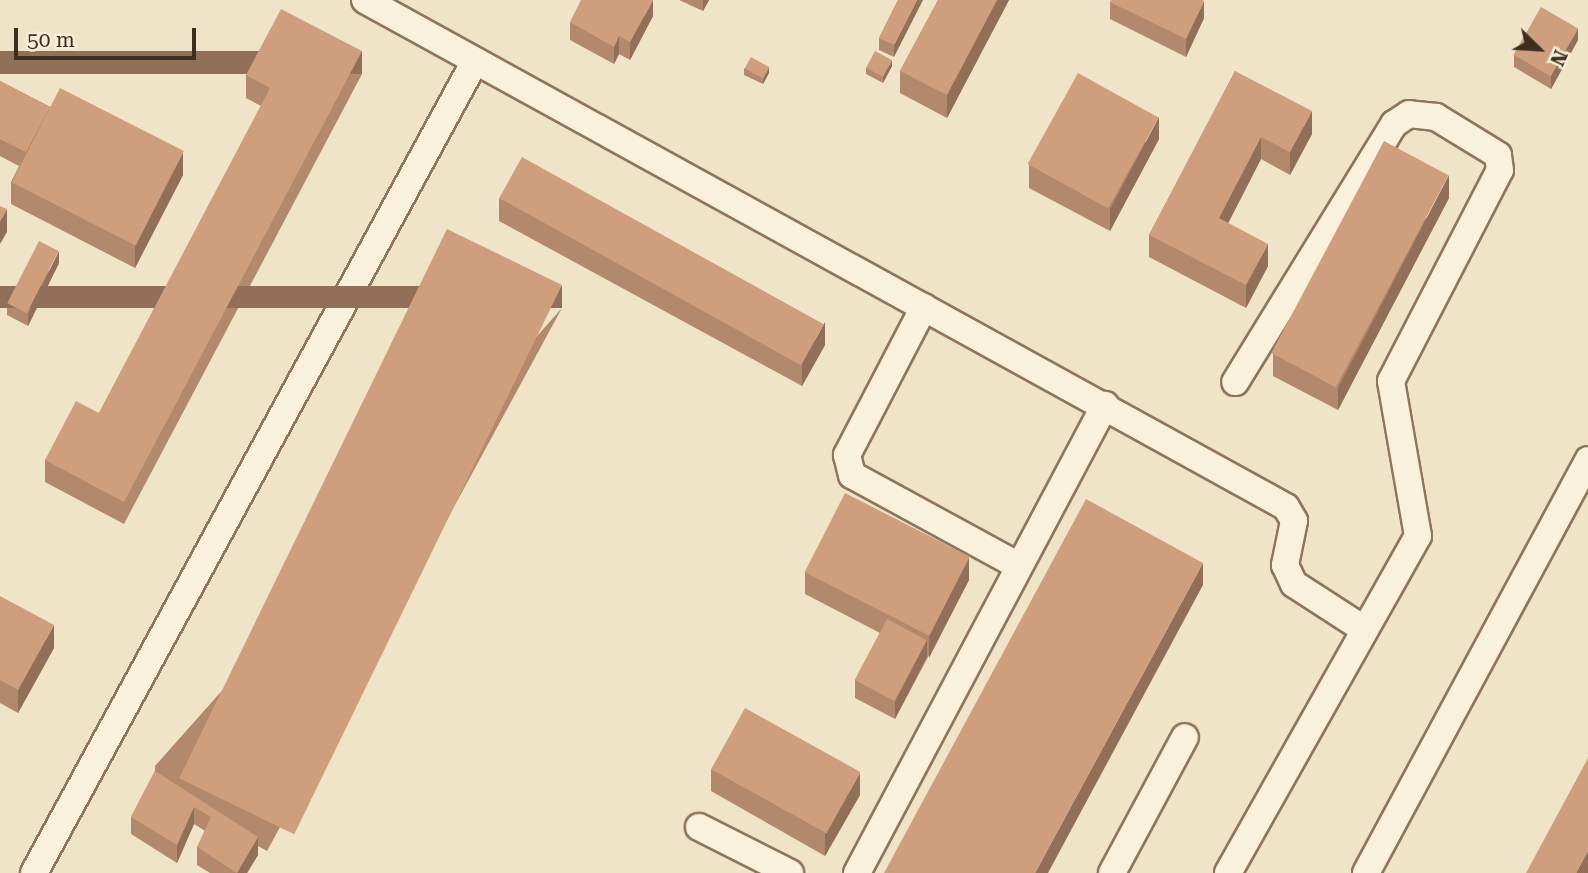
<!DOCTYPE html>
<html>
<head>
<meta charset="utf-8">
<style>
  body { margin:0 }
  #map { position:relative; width:1588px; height:873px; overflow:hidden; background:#f0e4c8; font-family:"Roboto Serif",serif }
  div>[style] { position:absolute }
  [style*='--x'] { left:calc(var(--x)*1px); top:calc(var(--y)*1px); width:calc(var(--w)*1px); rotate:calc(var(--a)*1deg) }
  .roads { filter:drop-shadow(2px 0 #8d765c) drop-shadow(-2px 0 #8d765c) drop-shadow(0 2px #8d765c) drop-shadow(0 -2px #8d765c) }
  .minor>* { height:26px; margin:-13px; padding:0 13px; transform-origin:13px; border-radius:13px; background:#faf1dc }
  .wall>* { inset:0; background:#b2896c }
  .shaded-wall>* { inset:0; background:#916f58; transform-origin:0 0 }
  .building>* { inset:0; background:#cf9f7d; transform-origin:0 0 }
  span { translate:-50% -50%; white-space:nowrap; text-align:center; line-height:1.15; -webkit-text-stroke:7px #f7eed8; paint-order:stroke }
  .north { position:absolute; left:1504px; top:14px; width:70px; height:70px; -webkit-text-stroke:5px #f7eed8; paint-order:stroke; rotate:114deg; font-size:19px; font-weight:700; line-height:28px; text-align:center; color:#3d2e20 }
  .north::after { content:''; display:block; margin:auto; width:24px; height:32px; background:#3d2e20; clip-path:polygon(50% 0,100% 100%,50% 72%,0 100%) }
  .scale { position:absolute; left:14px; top:28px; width:182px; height:32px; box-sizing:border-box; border:4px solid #3d2e20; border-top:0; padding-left:9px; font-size:21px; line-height:24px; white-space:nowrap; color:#3d2e20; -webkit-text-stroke:5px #f7eed8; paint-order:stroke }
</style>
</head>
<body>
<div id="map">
  <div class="roads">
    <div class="minor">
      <div style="--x:365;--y:0;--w:1051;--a:28.83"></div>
      <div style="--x:1286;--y:507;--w:16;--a:60"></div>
      <div style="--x:1294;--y:521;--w:45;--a:101.6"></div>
      <div style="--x:1285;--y:565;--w:21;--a:65"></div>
      <div style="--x:1294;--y:584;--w:81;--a:32.9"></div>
      <div style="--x:924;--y:307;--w:167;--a:117.5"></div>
      <div style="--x:847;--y:455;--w:21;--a:76"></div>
      <div style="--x:852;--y:475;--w:188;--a:28.6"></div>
      <div style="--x:699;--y:827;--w:102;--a:26.8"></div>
      <div style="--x:34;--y:873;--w:924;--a:-61.49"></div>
      <div style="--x:857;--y:873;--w:530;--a:-62.08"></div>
      <div style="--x:1112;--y:873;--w:154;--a:-61.8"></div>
      <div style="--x:1228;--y:873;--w:387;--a:-60.6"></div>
      <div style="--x:1418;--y:536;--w:157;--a:-99.9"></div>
      <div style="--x:1391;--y:381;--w:237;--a:-62.7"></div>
      <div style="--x:1500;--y:170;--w:15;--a:-98"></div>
      <div style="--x:1498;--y:155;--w:73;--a:-148.5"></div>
      <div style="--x:1436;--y:117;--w:27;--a:-174"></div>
      <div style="--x:1409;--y:114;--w:18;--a:146"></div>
      <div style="--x:1394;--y:124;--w:303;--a:121.6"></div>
      <div style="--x:1366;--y:873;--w:469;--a:-61.7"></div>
    </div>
  </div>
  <div class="wall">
    <div style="clip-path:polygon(679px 0,709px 0,703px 11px)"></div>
    <div style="clip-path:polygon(898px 0,894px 57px,879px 50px,879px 38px)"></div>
    <div style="clip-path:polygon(938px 0,1009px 0,947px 118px,900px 93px,900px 71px)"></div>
    <div style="clip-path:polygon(1110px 2px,1204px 18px,1186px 57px,1110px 19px)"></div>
    <div style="clip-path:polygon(653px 16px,630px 60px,619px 54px,614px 64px,570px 40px,570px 22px)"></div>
    <div style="clip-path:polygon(1578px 40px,1551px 89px,1514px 67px,1514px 55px)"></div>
    <div style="clip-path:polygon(892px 66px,883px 83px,866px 74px,866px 68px)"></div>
    <div style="clip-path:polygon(744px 68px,769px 73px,763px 84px,744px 75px)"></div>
    <div style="clip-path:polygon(1235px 71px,1312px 134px,1290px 175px,1261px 159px,1228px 223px,1268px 266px,1246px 308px,1149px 257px,1149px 235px)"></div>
    <div style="clip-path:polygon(362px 74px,124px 524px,45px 482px,45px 460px,99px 413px,261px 106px,246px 98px,246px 75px)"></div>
    <div style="clip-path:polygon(0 81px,183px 175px,135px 268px,11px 204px,11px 182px,19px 166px,0 156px)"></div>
    <div style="clip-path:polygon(1159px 139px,1110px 231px,1029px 188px,1029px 165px)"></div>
    <div style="clip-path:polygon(499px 198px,825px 345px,802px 386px,499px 221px)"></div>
    <div style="clip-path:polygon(1449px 198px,1338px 410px,1273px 376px,1273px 354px)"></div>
    <div style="clip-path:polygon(59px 263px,28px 326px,7px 315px,7px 303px)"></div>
    <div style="clip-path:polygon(562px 308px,267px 851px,258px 846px,258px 855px,247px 873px,210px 873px,197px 865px,197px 847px,205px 831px,194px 824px,177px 863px,131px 834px,131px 817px,155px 771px,155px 766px)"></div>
    <div style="clip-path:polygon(805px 572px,969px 580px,895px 719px,855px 698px,855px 680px,880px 633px,805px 594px)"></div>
    <div style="clip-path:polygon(0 596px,54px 648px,18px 713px,0 703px)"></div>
    <div style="clip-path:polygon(711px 769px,860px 795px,825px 856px,711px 791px)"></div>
  </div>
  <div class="shaded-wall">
    <div style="clip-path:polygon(653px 0,653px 16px,630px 60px,630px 42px)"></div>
    <div style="clip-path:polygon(703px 0,709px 0,703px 11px)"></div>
    <div style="clip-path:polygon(917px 0,923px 0,894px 57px,894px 45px)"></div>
    <div style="clip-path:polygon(997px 0,1009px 0,947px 118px,947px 95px)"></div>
    <div style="clip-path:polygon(1204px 1px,1204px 18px,1186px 57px,1186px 39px)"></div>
    <div style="clip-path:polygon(1578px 28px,1578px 40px,1551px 89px,1551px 76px)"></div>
    <div style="clip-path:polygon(619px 36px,619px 54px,614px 64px,614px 47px)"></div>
    <div style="left:362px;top:51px;width:23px;height:510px;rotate:90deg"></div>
    <div style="clip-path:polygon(892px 60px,892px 66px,883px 83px,883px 77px)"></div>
    <div style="clip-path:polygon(769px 67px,769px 73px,763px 84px,763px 78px)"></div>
    <div style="clip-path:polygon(1312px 111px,1312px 134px,1290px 175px,1290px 152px)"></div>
    <div style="clip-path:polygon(1159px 117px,1159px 139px,1110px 231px,1110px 209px)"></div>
    <div style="clip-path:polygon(1261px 137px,1261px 159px,1219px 241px,1219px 218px)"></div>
    <div style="clip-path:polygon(183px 152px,183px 175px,135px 268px,135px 246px)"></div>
    <div style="clip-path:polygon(1449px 175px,1449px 198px,1338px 410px,1338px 388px)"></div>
    <div style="clip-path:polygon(7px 209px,7px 232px,0 244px,0 221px)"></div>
    <div style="clip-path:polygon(1268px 244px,1268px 266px,1246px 308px,1246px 285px)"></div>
    <div style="clip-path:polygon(59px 251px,59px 263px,28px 326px,28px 314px)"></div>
    <div style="left:562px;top:286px;width:22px;height:617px;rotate:90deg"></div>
    <div style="clip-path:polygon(825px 322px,825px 345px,802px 386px,802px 364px)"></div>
    <div style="clip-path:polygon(969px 557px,969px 580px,929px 658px,929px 635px)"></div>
    <div style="clip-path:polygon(1203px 563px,1203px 585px,1048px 873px,1035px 873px)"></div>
    <div style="clip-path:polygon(54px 625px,54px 648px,18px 713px,18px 690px)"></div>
    <div style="clip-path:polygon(927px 640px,927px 657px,895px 719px,895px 702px)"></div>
    <div style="clip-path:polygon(860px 773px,860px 795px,825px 856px,825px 834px)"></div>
    <div style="clip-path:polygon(194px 807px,194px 824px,177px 863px,177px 845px)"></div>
    <div style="clip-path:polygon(258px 837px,258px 855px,247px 873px,237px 873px)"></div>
    <div style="clip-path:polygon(1588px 851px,1588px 873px,1576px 873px)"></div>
  </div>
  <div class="building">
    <div style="clip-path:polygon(581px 0,653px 0,630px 42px,619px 36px,614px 47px,570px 22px)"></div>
    <div style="clip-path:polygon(898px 0,917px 0,894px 45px,879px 38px)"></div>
    <div style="clip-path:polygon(938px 0,997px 0,947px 95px,900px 71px)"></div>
    <div style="clip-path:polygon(1111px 0,1203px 0,1204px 1px,1186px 39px,1110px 2px)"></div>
    <div style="left:1541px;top:7px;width:43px;height:55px;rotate:30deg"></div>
    <div style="clip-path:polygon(281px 9px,362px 51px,124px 502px,45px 460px,76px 401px,99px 413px,270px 88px,246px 75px)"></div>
    <div style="left:875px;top:51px;width:19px;height:19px;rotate:28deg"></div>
    <div style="left:751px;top:57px;width:21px;height:13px;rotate:29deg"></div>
    <div style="clip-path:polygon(1235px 71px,1312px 111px,1290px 152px,1261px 137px,1219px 218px,1268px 244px,1246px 285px,1149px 235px)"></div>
    <div style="left:1078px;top:73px;width:92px;height:104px;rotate:29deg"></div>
    <div style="clip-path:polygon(0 81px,50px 107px,26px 152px,0 139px)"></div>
    <div style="left:60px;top:88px;width:139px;height:106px;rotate:27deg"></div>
    <div style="left:1384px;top:141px;width:73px;height:240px;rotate:28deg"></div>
    <div style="left:522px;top:157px;width:345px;height:47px;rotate:29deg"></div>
    <div style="clip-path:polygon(0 206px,7px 209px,0 221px)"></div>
    <div style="left:447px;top:229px;width:128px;height:611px;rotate:26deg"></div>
    <div style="left:39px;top:241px;width:22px;height:70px;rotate:27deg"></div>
    <div style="left:845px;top:493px;width:140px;height:89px;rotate:27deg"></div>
    <div style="clip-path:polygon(1086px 499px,1203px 563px,1035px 873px,884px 873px)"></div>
    <div style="clip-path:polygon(0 596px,54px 625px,18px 690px,0 680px)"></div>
    <div style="left:887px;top:619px;width:45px;height:69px;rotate:28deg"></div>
    <div style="left:745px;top:708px;width:132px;height:70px;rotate:29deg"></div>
    <div style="clip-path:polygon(1588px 758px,1588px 851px,1576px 873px,1526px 873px)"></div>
    <div style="clip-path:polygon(155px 771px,258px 837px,237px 873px,197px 847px,211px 817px,194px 807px,177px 845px,131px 817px)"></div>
  </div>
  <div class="north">N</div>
  <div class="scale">50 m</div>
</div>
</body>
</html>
